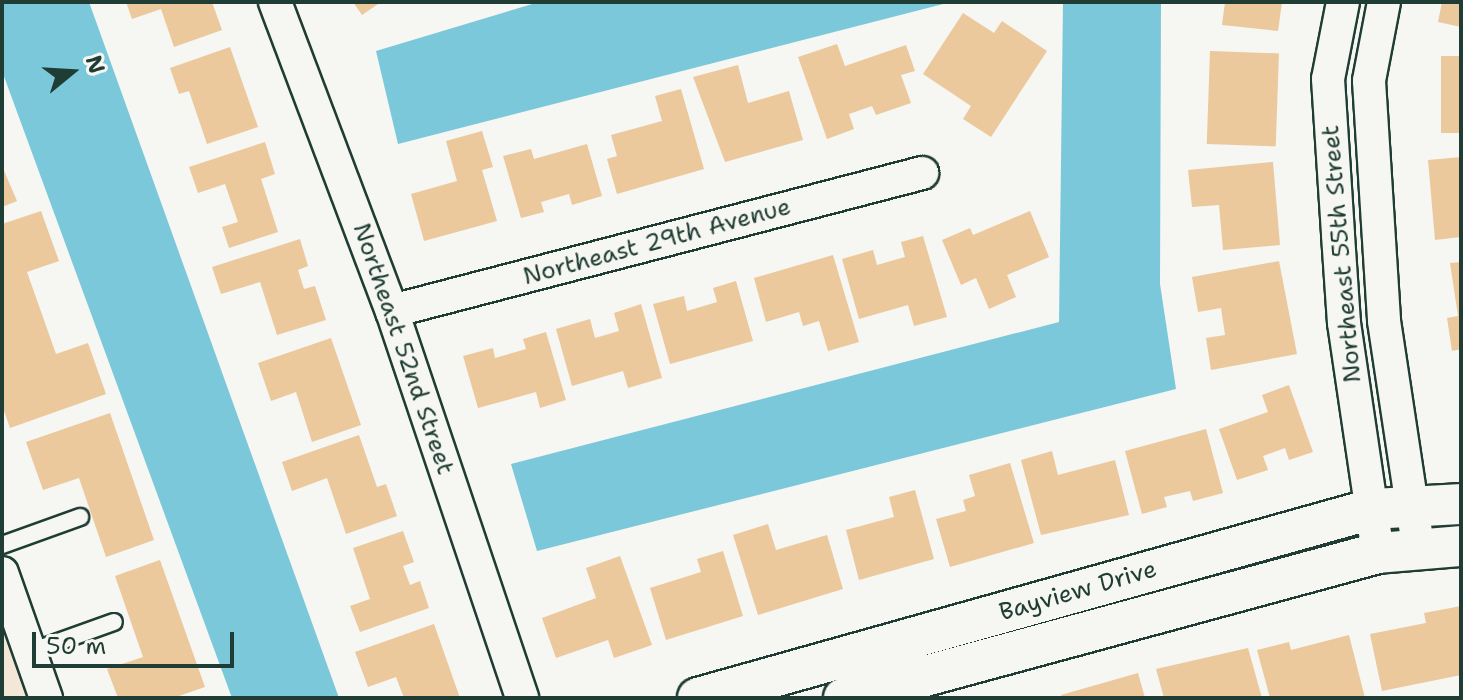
<!DOCTYPE html>
<html>
<head>
<meta charset="utf-8">
<style>
  body { margin:0 }
  #map { position:relative; width:1463px; height:700px; overflow:hidden; background:#f6f6f2; font-family:"Shantell Sans",sans-serif }
  div>[style] { position:absolute }
  [style*='--x'] { left:calc(var(--x)*1px); top:calc(var(--y)*1px); width:calc(var(--w)*1px); rotate:calc(var(--a)*1deg) }
  .built>* { inset:0; background:#f3e8d8 }
  .water>* { inset:0; background:#7cc8db }
  .building>* { inset:0; background:#ecc89d; transform-origin:0 0 }
  .roads { filter:drop-shadow(2px 0 #1f3d34) drop-shadow(-2px 0 #1f3d34) drop-shadow(0 2px #1f3d34) drop-shadow(0 -2px #1f3d34) }
  .service>* { height:16px; margin:-8px; padding:0 8px; transform-origin:8px; border-radius:8px; background:#f6f6f2 }
  .minor>* { height:32px; margin:-16px; padding:0 16px; transform-origin:16px; border-radius:16px; background:#f6f6f2 }
  .tertiary>* { height:40px; margin:-20px; padding:0 20px; transform-origin:20px; border-radius:20px; background:#f6f6f2 }
  span { translate:-50% -50%; white-space:nowrap; text-align:center; line-height:1.15; -webkit-text-stroke:7px #f6f6f2; paint-order:stroke }
  .street-label { font-size:24px; color:#1f3d34 }
  .frame { position:absolute; inset:0; border:4px solid #1f3d34; pointer-events:none }
  .north { position:absolute; left:32px; top:32px; width:80px; height:80px; -webkit-text-stroke:6px #f6f6f2; paint-order:stroke; rotate:72deg; font-size:22px; font-weight:700; line-height:32px; text-align:center; color:#1f3d34 }
  .north::after { content:''; display:block; margin:auto; width:28px; height:36px; background:#1f3d34; clip-path:polygon(50% 0,100% 100%,50% 72%,0 100%) }
  .scale { position:absolute; left:32px; top:632px; width:202px; height:36px; box-sizing:border-box; border:4px solid #1f3d34; border-top:0; padding-left:10px; font-size:24px; line-height:28px; white-space:nowrap; color:#1f3d34; -webkit-text-stroke:6px #f6f6f2; paint-order:stroke }
</style>
</head>
<body>
<div id="map">
  <div class="built">
    <div style="clip-path:polygon(2px 573px,46px 698px,2px 698px)"></div>
  </div>
  <div class="water">
    <div style="clip-path:polygon(2px 2px,89px 2px,339px 698px,232px 698px,2px 71px)"></div>
    <div style="clip-path:polygon(539px 2px,951px 2px,398px 144px,376px 51px)"></div>
    <div style="clip-path:polygon(1063px 2px,1161px 2px,1160px 284px,1176px 389px,537px 551px,511px 464px,1059px 322px)"></div>
  </div>
  <div class="building">
    <div style="clip-path:polygon(126px 2px,212px 2px,222px 30px,174px 47px,161px 9px,132px 19px)"></div>
    <div style="clip-path:polygon(353px 2px,381px 2px,362px 15px)"></div>
    <div style="clip-path:polygon(1225px 2px,1282px 2px,1278px 31px,1222px 25px)"></div>
    <div style="clip-path:polygon(1442px 2px,1461px 2px,1461px 27px,1438px 22px)"></div>
    <div style="clip-path:polygon(963px 13px,994px 33px,1002px 21px,1047px 51px,991px 137px,963px 119px,971px 106px,923px 74px)"></div>
    <div style="clip-path:polygon(837px 44px,845px 66px,906px 45px,915px 71px,901px 75px,911px 103px,876px 115px,872px 106px,849px 114px,854px 129px,827px 139px,798px 57px)"></div>
    <div style="clip-path:polygon(230px 47px,258px 127px,207px 144px,189px 91px,179px 94px,170px 68px)"></div>
    <div style="left:1210px;top:51px;width:69px;height:93px;rotate:2deg"></div>
    <div style="left:1441px;top:56px;width:20px;height:77px"></div>
    <div style="clip-path:polygon(738px 65px,748px 103px,789px 91px,803px 140px,725px 162px,693px 77px)"></div>
    <div style="clip-path:polygon(681px 89px,704px 169px,617px 194px,607px 159px,617px 156px,611px 135px,662px 121px,655px 96px)"></div>
    <div style="clip-path:polygon(482px 131px,493px 167px,482px 170px,497px 221px,424px 241px,411px 194px,457px 181px,446px 141px)"></div>
    <div style="clip-path:polygon(265px 142px,275px 174px,261px 179px,278px 232px,229px 248px,222px 227px,238px 222px,225px 184px,198px 193px,189px 167px)"></div>
    <div style="clip-path:polygon(587px 144px,602px 196px,572px 205px,569px 194px,541px 202px,544px 212px,521px 218px,503px 156px,531px 149px,534px 159px)"></div>
    <div style="clip-path:polygon(1461px 157px,1461px 237px,1435px 240px,1428px 160px)"></div>
    <div style="clip-path:polygon(1273px 162px,1280px 245px,1223px 250px,1219px 205px,1192px 207px,1188px 170px)"></div>
    <div style="clip-path:polygon(2px 166px,17px 201px,2px 207px)"></div>
    <div style="clip-path:polygon(41px 211px,59px 261px,27px 272px,56px 354px,88px 343px,106px 394px,10px 428px,2px 405px,2px 224px)"></div>
    <div style="clip-path:polygon(1030px 211px,1049px 257px,1007px 275px,1016px 297px,989px 309px,976px 278px,961px 285px,942px 240px,970px 228px,973px 235px)"></div>
    <div style="clip-path:polygon(923px 236px,947px 317px,914px 326px,908px 305px,859px 319px,842px 259px,873px 250px,877px 265px,905px 257px,901px 242px)"></div>
    <div style="clip-path:polygon(300px 239px,308px 266px,298px 270px,304px 289px,315px 286px,326px 320px,277px 335px,260px 282px,221px 294px,212px 267px)"></div>
    <div style="clip-path:polygon(833px 255px,859px 342px,828px 351px,819px 321px,803px 326px,799px 312px,766px 322px,754px 278px)"></div>
    <div style="clip-path:polygon(1279px 261px,1297px 354px,1211px 370px,1206px 338px,1225px 335px,1221px 308px,1198px 312px,1192px 277px)"></div>
    <div style="clip-path:polygon(1461px 262px,1461px 349px,1452px 351px,1447px 318px,1458px 316px,1450px 263px)"></div>
    <div style="clip-path:polygon(736px 281px,753px 341px,670px 364px,653px 304px,684px 296px,687px 311px,717px 302px,713px 288px)"></div>
    <div style="clip-path:polygon(641px 304px,662px 378px,628px 388px,623px 371px,572px 386px,556px 329px,590px 319px,595px 338px,619px 331px,614px 313px)"></div>
    <div style="clip-path:polygon(546px 332px,566px 400px,540px 408px,536px 392px,478px 408px,463px 356px,493px 348px,495px 358px,526px 349px,523px 339px)"></div>
    <div style="clip-path:polygon(331px 338px,361px 425px,312px 442px,296px 392px,271px 401px,258px 363px)"></div>
    <div style="clip-path:polygon(1289px 385px,1313px 452px,1289px 460px,1285px 448px,1263px 456px,1268px 470px,1237px 480px,1219px 429px,1268px 412px,1262px 395px)"></div>
    <div style="clip-path:polygon(110px 413px,154px 540px,106px 557px,79px 478px,43px 490px,26px 442px)"></div>
    <div style="clip-path:polygon(1206px 429px,1223px 493px,1193px 501px,1190px 491px,1164px 497px,1167px 507px,1142px 514px,1125px 451px)"></div>
    <div style="clip-path:polygon(359px 435px,377px 487px,386px 484px,397px 516px,346px 534px,327px 478px,292px 491px,282px 462px)"></div>
    <div style="clip-path:polygon(1052px 451px,1058px 475px,1115px 460px,1129px 515px,1041px 535px,1021px 460px)"></div>
    <div style="clip-path:polygon(1010px 463px,1034px 543px,950px 567px,936px 519px,966px 511px,963px 500px,975px 496px,969px 475px)"></div>
    <div style="clip-path:polygon(915px 490px,934px 559px,859px 580px,846px 530px,894px 517px,889px 497px)"></div>
    <div style="clip-path:polygon(768px 524px,776px 550px,827px 535px,843px 589px,758px 615px,733px 535px)"></div>
    <div style="clip-path:polygon(403px 531px,414px 562px,403px 566px,410px 585px,420px 581px,429px 608px,360px 632px,350px 606px,370px 599px,353px 548px)"></div>
    <div style="clip-path:polygon(723px 551px,743px 616px,666px 640px,650px 588px,701px 572px,697px 559px)"></div>
    <div style="clip-path:polygon(620px 556px,652px 645px,614px 658px,608px 640px,556px 658px,542px 618px,596px 598px,586px 568px)"></div>
    <div style="clip-path:polygon(160px 560px,205px 687px,173px 698px,118px 698px,107px 669px,143px 657px,115px 576px)"></div>
    <div style="clip-path:polygon(1461px 606px,1461px 675px,1382px 691px,1370px 634px,1426px 623px,1424px 613px)"></div>
    <div style="clip-path:polygon(434px 624px,460px 698px,404px 698px,396px 677px,368px 687px,355px 652px)"></div>
    <div style="clip-path:polygon(1349px 635px,1365px 698px,1270px 698px,1257px 650px,1289px 642px,1291px 650px)"></div>
    <div style="clip-path:polygon(1248px 648px,1262px 698px,1164px 698px,1156px 669px)"></div>
    <div style="clip-path:polygon(1138px 673px,1145px 698px,1062px 698px,1061px 695px)"></div>
  </div>
  <div class="roads">
    <div class="service">
      <div style="--x:2;--y:545;--w:83;--a:-19.7"></div>
      <div style="--x:30;--y:652;--w:89;--a:-19.7"></div>
    </div>
    <div class="minor">
      <div style="--x:275;--y:2;--w:330;--a:69.3"></div>
      <div style="--x:392;--y:311;--w:408;--a:71.4"></div>
      <div style="--x:1343;--y:2;--w:78;--a:101"></div>
      <div style="--x:1328;--y:79;--w:156;--a:86.3"></div>
      <div style="--x:1338;--y:235;--w:88;--a:86.1"></div>
      <div style="--x:1344;--y:323;--w:232;--a:81.6"></div>
      <div style="--x:1384;--y:2;--w:80;--a:100.8"></div>
      <div style="--x:1369;--y:81;--w:240;--a:86.4"></div>
      <div style="--x:1384;--y:321;--w:229;--a:81.4"></div>
      <div style="--x:392;--y:311;--w:548;--a:-14.59"></div>
      <div style="--x:2;--y:573;--w:133;--a:70.6"></div>
    </div>
    <div class="tertiary">
      <div style="--x:698;--y:698;--w:700;--a:-15.66"></div>
      <div style="--x:1372;--y:509;--w:89;--a:-3.2"></div>
      <div style="--x:844;--y:698;--w:553;--a:-15.19"></div>
      <div style="--x:1378;--y:553;--w:83;--a:-4.8"></div>
    </div>
  </div>
  <div class="street-label">
    <span style="left:657px;top:242px;rotate:-15deg">Northeast 29th Avenue</span>
    <span style="left:1342px;top:254px;rotate:-95deg">Northeast 55th Street</span>
    <span style="left:403px;top:349px;rotate:71deg">Northeast 52nd Street</span>
    <span style="left:1078px;top:591px;rotate:-16deg">Bayview Drive</span>
  </div>
  <div class="frame"></div>
  <div class="north">N</div>
  <div class="scale">50 m</div>
</div>
</body>
</html>
